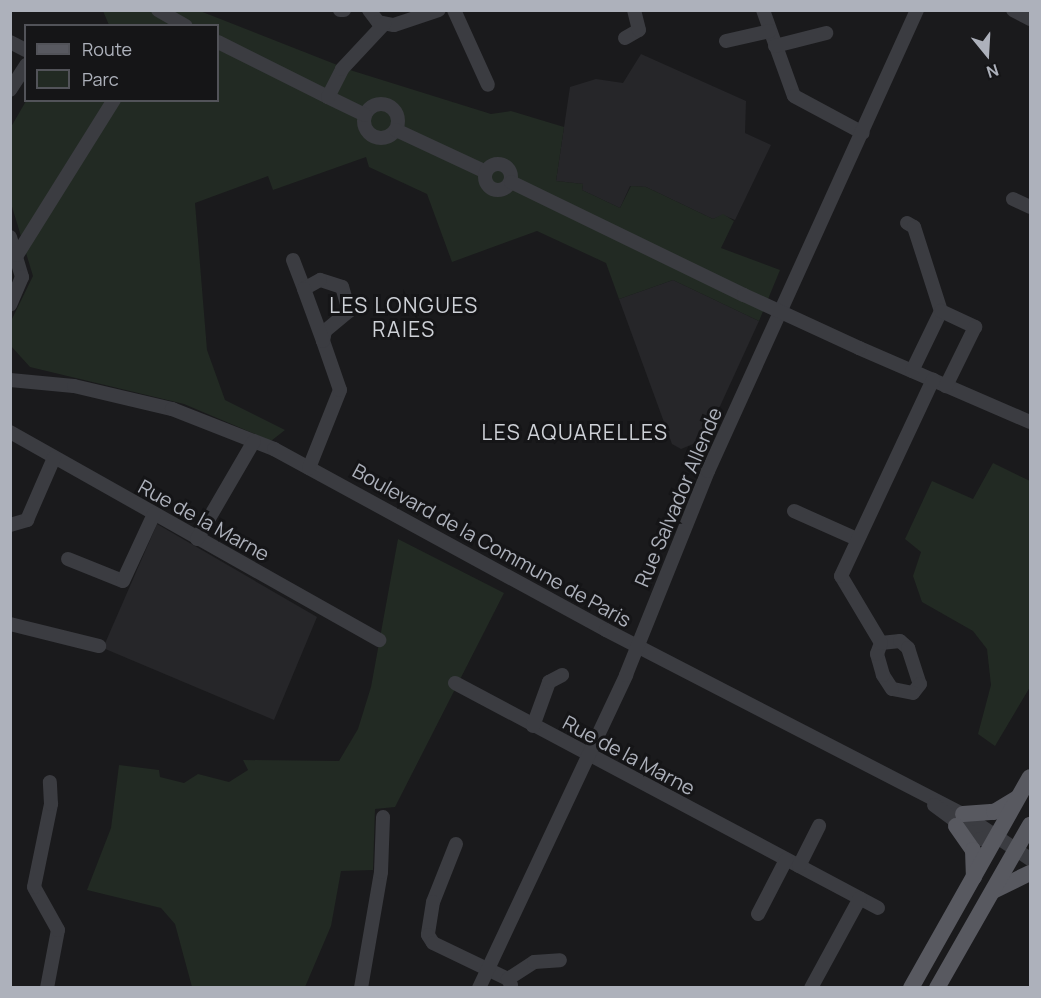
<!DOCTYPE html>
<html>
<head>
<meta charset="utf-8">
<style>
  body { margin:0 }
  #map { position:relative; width:1041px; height:998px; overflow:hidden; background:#1a1a1c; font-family:Manrope,sans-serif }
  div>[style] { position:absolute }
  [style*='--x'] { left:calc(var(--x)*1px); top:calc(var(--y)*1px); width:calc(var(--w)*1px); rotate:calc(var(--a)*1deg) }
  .built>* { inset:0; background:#262629 }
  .green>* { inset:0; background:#222a23 }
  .minor>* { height:14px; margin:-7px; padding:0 7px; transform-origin:7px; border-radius:7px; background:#3b3c41 }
  .minor>.ring { margin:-7px; padding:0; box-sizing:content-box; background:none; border:14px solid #3b3c41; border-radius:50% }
  .major>* { height:16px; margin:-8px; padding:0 8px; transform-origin:8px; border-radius:8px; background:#585960 }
  .minor-bridge>* { height:14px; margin:-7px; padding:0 7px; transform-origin:7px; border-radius:7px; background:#3b3c41 }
  span { translate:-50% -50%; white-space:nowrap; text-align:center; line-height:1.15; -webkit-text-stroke:6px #151517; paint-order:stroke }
  .street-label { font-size:20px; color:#adb1bb }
  .neighbourhood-label { font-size:21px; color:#ced1d7; letter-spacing:1.5px }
  .frame { position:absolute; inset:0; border:12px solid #adb1bb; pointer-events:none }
  .legend { position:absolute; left:24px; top:24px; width:195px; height:78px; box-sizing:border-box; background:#151517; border:2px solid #525359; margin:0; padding:8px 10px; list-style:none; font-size:18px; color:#adb1bb }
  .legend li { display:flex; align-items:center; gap:12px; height:30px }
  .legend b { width:30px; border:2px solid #525359 }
  .north { position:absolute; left:957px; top:24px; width:60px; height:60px; -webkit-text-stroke:4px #151517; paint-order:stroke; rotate:162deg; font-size:16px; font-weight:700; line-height:24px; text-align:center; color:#adb1bb }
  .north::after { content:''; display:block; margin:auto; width:21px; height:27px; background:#adb1bb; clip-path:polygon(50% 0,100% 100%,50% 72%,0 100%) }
</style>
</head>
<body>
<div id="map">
  <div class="built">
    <div style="clip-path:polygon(641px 54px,746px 101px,745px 133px,771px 145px,735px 220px,723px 215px,713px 219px,646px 187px,630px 186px,620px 208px,582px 190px,583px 184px,556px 181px,570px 87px,596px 79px,623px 83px)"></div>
    <div style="clip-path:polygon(673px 280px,759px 321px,705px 439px,681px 449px,672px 444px,619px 299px)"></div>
    <div style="clip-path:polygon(157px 524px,317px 617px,274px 720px,103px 648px)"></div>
  </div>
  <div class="green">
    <div style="clip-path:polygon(103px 11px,200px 11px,350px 70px,491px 114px,511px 111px,564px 127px,556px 181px,583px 184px,582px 190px,620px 208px,631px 186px,646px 187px,713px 219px,723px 214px,734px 221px,721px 248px,780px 270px,759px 321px,673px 280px,619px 299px,606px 263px,537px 231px,452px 262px,427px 194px,369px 167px,366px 157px,273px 190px,268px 176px,195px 203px,207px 350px,225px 400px,285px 430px,271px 441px,184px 404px,30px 367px,11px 346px,10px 323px,33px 276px,10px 200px,11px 127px,26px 101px,218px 100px,218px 26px,109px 25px)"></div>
    <div style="clip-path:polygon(993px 463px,1030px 481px,1030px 687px,995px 746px,978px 734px,991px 685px,987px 649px,973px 631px,922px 602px,913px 576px,921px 552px,905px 539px,932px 481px,973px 499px)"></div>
    <div style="clip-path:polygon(398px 539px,504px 593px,395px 807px,375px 809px,373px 870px,341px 871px,331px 926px,305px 987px,192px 987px,175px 924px,161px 908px,87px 890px,111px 828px,119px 765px,159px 770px,160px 777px,184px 783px,198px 774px,229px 782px,248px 770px,243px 760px,339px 761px,358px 729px,371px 687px)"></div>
  </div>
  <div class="minor">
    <div style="--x:158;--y:10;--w:32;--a:30"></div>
    <div style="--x:340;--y:10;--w:4;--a:0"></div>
    <div style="--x:369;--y:10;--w:15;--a:53"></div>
    <div style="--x:378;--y:22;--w:16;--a:11"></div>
    <div style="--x:394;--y:25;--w:47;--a:-18.4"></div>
    <div style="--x:454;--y:10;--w:82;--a:65.6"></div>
    <div style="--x:763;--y:10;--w:91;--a:70.2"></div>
    <div style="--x:794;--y:96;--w:78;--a:28.2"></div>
    <div style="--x:1013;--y:10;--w:19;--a:28"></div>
    <div style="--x:625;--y:38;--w:16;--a:-30"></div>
    <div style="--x:639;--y:30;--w:21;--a:-104"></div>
    <div style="--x:726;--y:41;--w:45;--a:-12.8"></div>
    <div style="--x:10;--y:42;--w:18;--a:27"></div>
    <div style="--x:218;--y:42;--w:123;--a:26.6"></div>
    <div style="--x:775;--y:46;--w:53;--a:-14.3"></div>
    <div style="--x:10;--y:90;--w:30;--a:-57"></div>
    <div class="ring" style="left:364px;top:104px;width:20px;height:20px"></div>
    <div style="--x:365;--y:115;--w:41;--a:-154.1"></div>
    <div style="--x:328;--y:97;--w:31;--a:-63"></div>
    <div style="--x:342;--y:69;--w:62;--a:-47"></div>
    <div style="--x:396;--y:130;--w:99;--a:25"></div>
    <div class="ring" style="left:485px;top:164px;width:12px;height:12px"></div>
    <div style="--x:511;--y:182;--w:259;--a:25.9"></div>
    <div style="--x:1013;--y:199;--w:19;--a:25"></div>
    <div style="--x:907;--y:223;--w:8;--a:30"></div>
    <div style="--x:914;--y:227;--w:88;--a:72.2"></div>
    <div style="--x:10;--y:237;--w:42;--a:73.3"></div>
    <div style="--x:22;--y:277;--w:30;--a:113"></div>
    <div style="--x:17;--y:255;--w:183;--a:-58"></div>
    <div style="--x:293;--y:260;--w:31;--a:69"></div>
    <div style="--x:859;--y:348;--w:186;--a:23.4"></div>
    <div style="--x:912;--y:371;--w:67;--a:-64.2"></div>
    <div style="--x:941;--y:311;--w:38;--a:25"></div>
    <div style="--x:975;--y:327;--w:66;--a:116.2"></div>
    <div style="--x:10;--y:380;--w:64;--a:5.4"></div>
    <div style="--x:74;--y:386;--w:101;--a:13.2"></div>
    <div style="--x:172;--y:409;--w:110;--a:21.4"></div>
    <div style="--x:274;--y:449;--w:378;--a:28.6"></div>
    <div style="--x:606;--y:630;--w:402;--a:27.3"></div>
    <div style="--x:963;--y:814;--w:81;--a:33.9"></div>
    <div style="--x:10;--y:432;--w:424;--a:29.4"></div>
    <div style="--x:309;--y:468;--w:84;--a:-68.3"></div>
    <div style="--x:340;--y:390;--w:52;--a:-109.1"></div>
    <div style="--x:323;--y:341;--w:10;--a:-79"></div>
    <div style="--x:325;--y:331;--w:31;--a:-40"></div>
    <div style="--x:349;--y:311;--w:25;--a:-106"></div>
    <div style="--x:342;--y:287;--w:23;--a:-162"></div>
    <div style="--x:320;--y:280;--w:18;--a:151"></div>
    <div style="--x:304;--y:289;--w:55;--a:69.9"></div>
    <div style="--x:794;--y:511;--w:69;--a:24"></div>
    <div style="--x:10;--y:525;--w:18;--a:-16"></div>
    <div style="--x:27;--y:520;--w:68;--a:-66.5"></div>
    <div style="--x:197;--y:539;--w:113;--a:-59.8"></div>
    <div style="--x:68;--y:559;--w:59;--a:21.8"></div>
    <div style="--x:123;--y:581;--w:74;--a:-65.2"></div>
    <div style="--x:10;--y:624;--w:92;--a:13.9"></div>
    <div style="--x:881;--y:643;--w:19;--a:-6"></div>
    <div style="--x:900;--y:641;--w:11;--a:41"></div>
    <div style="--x:908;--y:648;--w:38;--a:72"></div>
    <div style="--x:920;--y:684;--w:11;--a:128"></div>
    <div style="--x:913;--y:693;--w:21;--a:-169"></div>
    <div style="--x:892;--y:689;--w:17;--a:-123"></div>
    <div style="--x:883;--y:675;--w:22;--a:-106"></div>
    <div style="--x:877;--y:654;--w:12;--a:-70"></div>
    <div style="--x:881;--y:643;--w:78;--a:-120.8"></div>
    <div style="--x:841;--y:576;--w:217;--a:-64.9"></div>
    <div style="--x:455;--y:683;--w:479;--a:28"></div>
    <div style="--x:533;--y:726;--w:47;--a:-70"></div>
    <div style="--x:549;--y:682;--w:15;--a:-28"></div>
    <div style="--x:934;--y:805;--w:57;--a:36.5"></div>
    <div style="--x:980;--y:839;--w:16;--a:0"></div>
    <div style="--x:456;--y:844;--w:62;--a:111.6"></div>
    <div style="--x:433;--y:902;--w:33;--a:99"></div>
    <div style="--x:428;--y:935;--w:9;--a:58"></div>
    <div style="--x:433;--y:943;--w:83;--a:25.6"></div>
    <div style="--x:799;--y:866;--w:45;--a:-63.4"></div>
    <div style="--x:758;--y:914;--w:61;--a:-62.6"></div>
    <div style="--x:511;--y:985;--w:7;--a:-117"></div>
    <div style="--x:508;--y:979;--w:31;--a:-33"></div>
    <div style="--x:534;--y:962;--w:26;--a:-4"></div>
    <div style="--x:47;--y:988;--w:59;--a:-79.3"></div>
    <div style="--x:58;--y:930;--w:49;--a:-119.2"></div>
    <div style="--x:34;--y:887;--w:85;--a:-78.4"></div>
    <div style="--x:51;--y:804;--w:22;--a:-93"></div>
    <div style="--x:361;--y:988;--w:118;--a:-80.2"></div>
    <div style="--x:381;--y:872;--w:55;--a:-87.9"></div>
    <div style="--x:479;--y:988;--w:346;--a:-64.8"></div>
    <div style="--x:626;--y:675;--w:220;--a:-68.1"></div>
    <div style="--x:708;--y:471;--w:506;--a:-65.61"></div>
    <div style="--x:811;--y:988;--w:102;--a:-61.4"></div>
  </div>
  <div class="major">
    <div style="--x:963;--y:814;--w:31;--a:-4"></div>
    <div style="--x:994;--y:812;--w:27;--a:-31"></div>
    <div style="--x:956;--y:826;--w:29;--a:55"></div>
    <div style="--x:973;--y:850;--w:27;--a:88"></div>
    <div style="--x:995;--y:890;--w:39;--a:-26"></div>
    <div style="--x:911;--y:988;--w:242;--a:-60.6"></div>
    <div style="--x:937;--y:988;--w:188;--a:-60.3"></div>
  </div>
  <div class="minor-bridge">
    <div style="--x:744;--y:295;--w:127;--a:24.7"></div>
  </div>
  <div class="street-label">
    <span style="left:678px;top:497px;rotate:-67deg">Rue Salvador Allende</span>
    <span style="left:204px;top:520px;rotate:29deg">Rue de la Marne</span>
    <span style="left:492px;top:545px;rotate:29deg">Boulevard de la Commune de Paris</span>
    <span style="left:629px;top:755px;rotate:28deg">Rue de la Marne</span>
  </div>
  <div class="neighbourhood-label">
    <span style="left:404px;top:317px">LES LONGUES<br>RAIES</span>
    <span style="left:575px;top:432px">LES AQUARELLES</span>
  </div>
  <div class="frame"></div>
  <ul class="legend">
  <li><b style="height:8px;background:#585960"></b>Route</li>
  <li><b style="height:16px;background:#222a23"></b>Parc</li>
  </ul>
  <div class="north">N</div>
</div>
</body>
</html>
